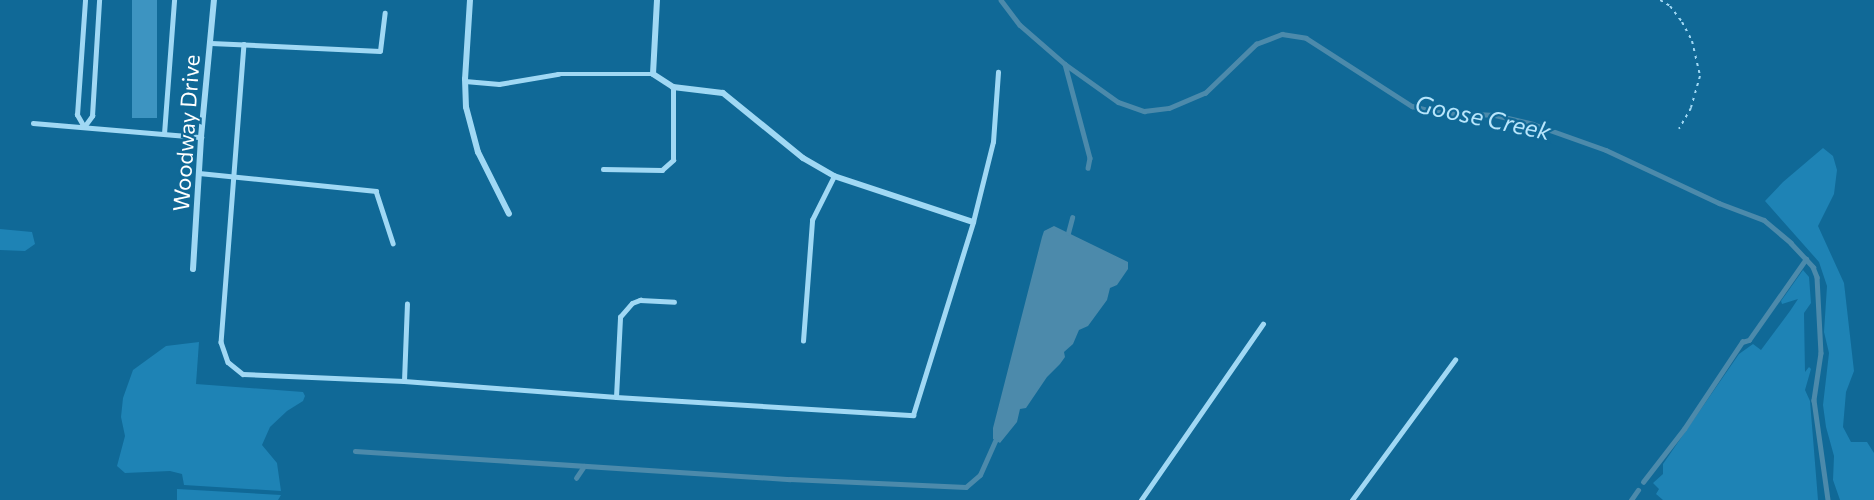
<!DOCTYPE html>
<html>
<head>
<meta charset="utf-8">
<style>
  body { margin:0 }
  #map { position:relative; width:1874px; height:500px; overflow:hidden; background:#106997; font-family:Commissioner,sans-serif }
  div>[style] { position:absolute }
  [style*='--x'] { left:calc(var(--x)*1px); top:calc(var(--y)*1px); width:calc(var(--w)*1px); rotate:calc(var(--a)*1deg) }
  .green>* { inset:0; background:#1e83b5 }
  .water>* { inset:0; background:#4c8aab }
  .stream>* { height:4.5px; margin:-2.25px; padding:0 2.25px; transform-origin:2.25px; border-radius:2.25px; background:#4c8aab }
  .building>* { inset:0; background:#3d94c1; transform-origin:0 0 }
  .path>* { height:2px; margin-top:-1px; transform-origin:0; background:repeating-linear-gradient(90deg,#a0d8f4 0 3px,transparent 0 7.5px) }
  .lane>* { height:4.5px; margin:-2.25px; padding:0 2.25px; transform-origin:2.25px; border-radius:2.25px; background:#a0d8f4 }
  .street>* { height:6px; margin:-3px; padding:0 3px; transform-origin:3px; border-radius:3px; background:#a0d8f4 }
  span { translate:-50% -50%; white-space:nowrap; text-align:center; line-height:1.15; -webkit-text-stroke:4.5px #106997; paint-order:stroke }
  .street-label { font-size:22px; color:#fff }
  .water-label { font-size:24px; color:#b8e6fc; font-style:italic }
</style>
</head>
<body>
<div id="map">
  <div class="green">
    <div style="clip-path:polygon(1823px 148px,1833px 156px,1837px 170px,1834px 194px,1818px 226px,1844px 283px,1854px 371px,1846px 392px,1843px 427px,1851px 442px,1867px 442px,1874px 453px,1874px 500px,1840px 500px,1833px 480px,1834px 456px,1826px 427px,1823px 405px,1829px 353px,1824px 332px,1827px 286px,1819px 262px,1765px 201px,1783px 182px)"></div>
    <div style="clip-path:polygon(0 229px,32px 232px,35px 244px,25px 251px,0 250px)"></div>
    <div style="clip-path:polygon(1803px 270px,1809px 277px,1811px 303px,1804px 313px,1805px 372px,1809px 367px,1811px 369px,1805px 390px,1810px 401px,1818px 500px,1663px 500px,1656px 494px,1659px 489px,1653px 483px,1663px 474px,1663px 464px,1739px 354px,1753px 344px,1761px 350px,1790px 311px,1798px 299px,1782px 304px,1781px 301px)"></div>
    <div style="clip-path:polygon(199px 342px,196px 384px,303px 392px,305px 396px,303px 401px,287px 411px,270px 427px,262px 445px,277px 463px,281px 491px,184px 485px,182px 474px,170px 471px,125px 473px,117px 466px,125px 436px,121px 417px,123px 398px,133px 370px,166px 346px)"></div>
    <div style="clip-path:polygon(177px 489px,281px 495px,278px 500px,177px 500px)"></div>
  </div>
  <div class="water">
    <div style="clip-path:polygon(1054px 226px,1128px 262px,1128px 269px,1117px 285px,1110px 288px,1107px 300px,1088px 326px,1079px 330px,1073px 344px,1064px 352px,1065px 357px,1060px 364px,1047px 377px,1026px 408px,1020px 409px,1017px 422px,1000px 443px,993px 439px,993px 428px,1042px 237px,1044px 231px)"></div>
  </div>
  <div class="stream">
    <div style="--x:1001;--y:0;--w:31;--a:53"></div>
    <div style="--x:1020;--y:25;--w:60;--a:40.9"></div>
    <div style="--x:1065;--y:64;--w:65;--a:35.6"></div>
    <div style="--x:1118;--y:102;--w:28;--a:19"></div>
    <div style="--x:1144;--y:111;--w:25;--a:-7"></div>
    <div style="--x:1169;--y:108;--w:39;--a:-23"></div>
    <div style="--x:1205;--y:93;--w:71;--a:-43.9"></div>
    <div style="--x:1256;--y:44;--w:28;--a:-21"></div>
    <div style="--x:1282;--y:34;--w:24;--a:9"></div>
    <div style="--x:1306;--y:38;--w:126;--a:32.7"></div>
    <div style="--x:1412;--y:106;--w:25;--a:14"></div>
    <div style="--x:1436;--y:112;--w:59;--a:2.9"></div>
    <div style="--x:1495;--y:115;--w:39;--a:13"></div>
    <div style="--x:1533;--y:124;--w:77;--a:19.6"></div>
    <div style="--x:1606;--y:150;--w:125;--a:25.1"></div>
    <div style="--x:1719;--y:203;--w:48;--a:20.7"></div>
    <div style="--x:1764;--y:220;--w:35;--a:40"></div>
    <div style="--x:1791;--y:243;--w:33;--a:47"></div>
    <div style="--x:1813;--y:267;--w:11;--a:68"></div>
    <div style="--x:1817;--y:277;--w:76;--a:87"></div>
    <div style="--x:1821;--y:353;--w:48;--a:98.5"></div>
    <div style="--x:1814;--y:400;--w:101;--a:82"></div>
    <div style="--x:1065;--y:64;--w:97;--a:75.1"></div>
    <div style="--x:1090;--y:158;--w:10;--a:101"></div>
    <div style="--x:1068;--y:233;--w:16;--a:-75"></div>
    <div style="--x:355;--y:451;--w:436;--a:3.7"></div>
    <div style="--x:790;--y:479;--w:176;--a:2.6"></div>
    <div style="--x:966;--y:487;--w:18;--a:-41"></div>
    <div style="--x:980;--y:475;--w:37;--a:-66"></div>
    <div style="--x:576;--y:478;--w:14;--a:-56"></div>
    <div style="--x:1643;--y:482;--w:67;--a:-52.3"></div>
    <div style="--x:1684;--y:429;--w:105;--a:-56.3"></div>
    <div style="--x:1742;--y:342;--w:7;--a:-16"></div>
    <div style="--x:1749;--y:340;--w:99;--a:-54.9"></div>
    <div style="--x:1631;--y:500;--w:12;--a:-55"></div>
  </div>
  <div class="building">
    <div style="left:132px;top:0;width:25px;height:118px"></div>
  </div>
  <div class="path">
    <div style="--x:1660;--y:0;--w:12;--a:31"></div>
    <div style="--x:1670;--y:6;--w:20;--a:53"></div>
    <div style="--x:1682;--y:22;--w:21;--a:62"></div>
    <div style="--x:1692;--y:41;--w:36;--a:77"></div>
    <div style="--x:1700;--y:76;--w:33;--a:106"></div>
    <div style="--x:1691;--y:108;--w:24;--a:120"></div>
  </div>
  <div class="lane">
    <div style="--x:211;--y:43;--w:169;--a:2.7"></div>
    <div style="--x:380;--y:51;--w:38;--a:-83"></div>
    <div style="--x:244;--y:44;--w:299;--a:94.4"></div>
    <div style="--x:221;--y:342;--w:21;--a:71"></div>
    <div style="--x:228;--y:362;--w:19;--a:39"></div>
    <div style="--x:243;--y:374;--w:161;--a:2.5"></div>
    <div style="--x:404;--y:381;--w:213;--a:4.3"></div>
    <div style="--x:616;--y:397;--w:298;--a:3.5"></div>
    <div style="--x:913;--y:415;--w:202;--a:-72.7"></div>
    <div style="--x:973;--y:222;--w:82;--a:-76"></div>
    <div style="--x:993;--y:142;--w:70;--a:-85.9"></div>
    <div style="--x:465;--y:81;--w:34;--a:5"></div>
    <div style="--x:499;--y:84;--w:60;--a:-9.6"></div>
    <div style="--x:558;--y:74;--w:95;--a:0"></div>
    <div style="--x:33;--y:123;--w:169;--a:4.8"></div>
    <div style="--x:84;--y:127;--w:14;--a:-54"></div>
    <div style="--x:92;--y:116;--w:116;--a:-86.5"></div>
    <div style="--x:84;--y:127;--w:14;--a:-120"></div>
    <div style="--x:77;--y:115;--w:115;--a:-86"></div>
    <div style="--x:164;--y:134;--w:134;--a:-85.7"></div>
    <div style="--x:603;--y:169;--w:59;--a:1"></div>
    <div style="--x:662;--y:170;--w:15;--a:-42"></div>
    <div style="--x:673;--y:160;--w:73;--a:-90"></div>
    <div style="--x:199;--y:173;--w:178;--a:5.8"></div>
    <div style="--x:376;--y:191;--w:55;--a:71.9"></div>
    <div style="--x:803;--y:341;--w:121;--a:-85.7"></div>
    <div style="--x:812;--y:220;--w:49;--a:-63.4"></div>
    <div style="--x:404;--y:381;--w:77;--a:-87.8"></div>
    <div style="--x:616;--y:397;--w:80;--a:-87.1"></div>
    <div style="--x:620;--y:317;--w:18;--a:-49"></div>
    <div style="--x:632;--y:303;--w:9;--a:-21"></div>
    <div style="--x:640;--y:300;--w:34;--a:3"></div>
    <div style="--x:1141;--y:500;--w:214;--a:-55.3"></div>
    <div style="--x:1352;--y:500;--w:174;--a:-53.7"></div>
  </div>
  <div class="street">
    <div style="--x:470;--y:0;--w:79;--a:93.6"></div>
    <div style="--x:465;--y:79;--w:28;--a:88"></div>
    <div style="--x:466;--y:107;--w:47;--a:75.1"></div>
    <div style="--x:478;--y:152;--w:69;--a:63.4"></div>
    <div style="--x:657;--y:0;--w:74;--a:93.1"></div>
    <div style="--x:653;--y:74;--w:24;--a:33"></div>
    <div style="--x:673;--y:87;--w:50;--a:6.8"></div>
    <div style="--x:723;--y:93;--w:103;--a:39.1"></div>
    <div style="--x:803;--y:158;--w:36;--a:30"></div>
    <div style="--x:834;--y:176;--w:146;--a:18.3"></div>
    <div style="--x:193;--y:269;--w:132;--a:-86.5"></div>
    <div style="--x:201;--y:137;--w:138;--a:-84.6"></div>
  </div>
  <div class="street-label">
    <span style="left:186px;top:133px;rotate:-86deg">Woodway Drive</span>
  </div>
  <div class="water-label">
    <span style="left:1483px;top:117px;rotate:12deg">Goose Creek</span>
  </div>
</div>
</body>
</html>
